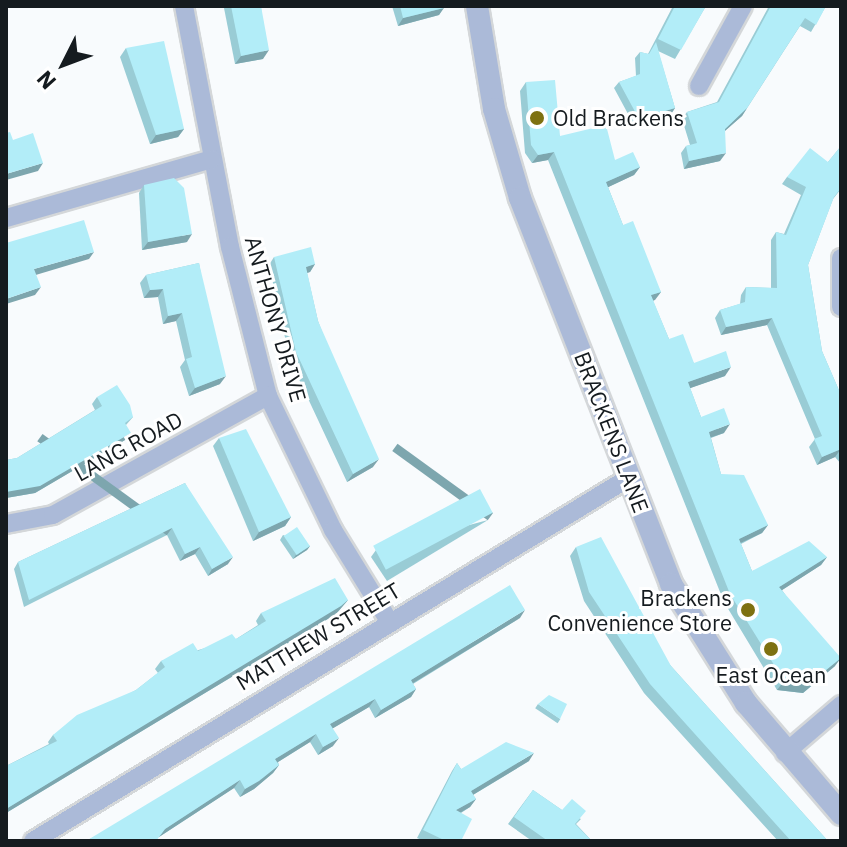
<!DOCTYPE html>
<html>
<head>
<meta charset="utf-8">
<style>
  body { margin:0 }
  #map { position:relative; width:847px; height:847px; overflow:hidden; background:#f8fbfd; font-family:"IBM Plex Sans",sans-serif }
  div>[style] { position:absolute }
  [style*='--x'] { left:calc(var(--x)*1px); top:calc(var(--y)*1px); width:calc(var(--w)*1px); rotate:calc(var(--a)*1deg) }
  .roads { filter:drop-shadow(2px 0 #d4d7d9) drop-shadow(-2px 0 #d4d7d9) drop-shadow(0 2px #d4d7d9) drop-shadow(0 -2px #d4d7d9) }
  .minor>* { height:18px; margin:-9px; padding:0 9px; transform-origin:9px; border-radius:9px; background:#abbad8 }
  .tertiary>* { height:22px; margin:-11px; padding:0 11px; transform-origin:11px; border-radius:11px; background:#abbad8 }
  .wall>* { inset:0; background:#99ccd5; transform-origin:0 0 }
  .shaded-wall>* { inset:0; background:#7da6ae; transform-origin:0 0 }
  .building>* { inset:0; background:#b2edf8; transform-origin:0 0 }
  .dots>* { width:22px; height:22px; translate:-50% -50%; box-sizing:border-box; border:4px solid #fff; border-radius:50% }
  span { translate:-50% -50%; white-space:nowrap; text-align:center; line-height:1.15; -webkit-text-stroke:6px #fff; paint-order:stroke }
  .poi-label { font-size:22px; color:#151b1f }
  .left { translate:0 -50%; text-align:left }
  .right { translate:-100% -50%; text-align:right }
  .street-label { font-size:22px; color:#151b1f }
  .frame { position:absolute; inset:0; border:8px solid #151b1f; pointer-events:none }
  .north { position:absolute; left:24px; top:24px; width:80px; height:80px; -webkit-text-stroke:6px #fff; paint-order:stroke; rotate:228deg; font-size:22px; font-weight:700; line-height:32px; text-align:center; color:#151b1f }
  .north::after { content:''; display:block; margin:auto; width:28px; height:36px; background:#151b1f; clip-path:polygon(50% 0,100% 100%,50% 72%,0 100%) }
</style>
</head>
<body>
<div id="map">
  <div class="roads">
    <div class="minor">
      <div style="--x:184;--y:6;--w:245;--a:79.2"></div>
      <div style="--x:230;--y:247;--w:154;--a:75.7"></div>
      <div style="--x:268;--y:396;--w:149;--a:64.1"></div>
      <div style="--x:333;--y:530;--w:107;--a:58.4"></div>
      <div style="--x:699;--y:86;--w:91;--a:-61.2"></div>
      <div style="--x:6;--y:218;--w:214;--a:-16"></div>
      <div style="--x:841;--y:258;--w:49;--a:90"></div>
      <div style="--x:6;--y:524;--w:48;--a:-10.8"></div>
      <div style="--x:53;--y:515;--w:246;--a:-29"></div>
      <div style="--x:785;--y:753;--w:74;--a:-40.6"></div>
      <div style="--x:33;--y:841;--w:699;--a:-31.37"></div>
    </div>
    <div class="tertiary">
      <div style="--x:477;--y:6;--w:104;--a:80.6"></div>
      <div style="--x:494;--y:109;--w:93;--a:73.7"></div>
      <div style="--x:520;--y:198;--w:414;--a:68.6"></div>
      <div style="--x:671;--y:584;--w:141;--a:57.8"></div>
      <div style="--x:746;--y:703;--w:146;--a:49.4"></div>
    </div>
  </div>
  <div class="wall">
    <div style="clip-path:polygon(225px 6px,261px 6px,263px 59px,235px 64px,224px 8px)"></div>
    <div style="clip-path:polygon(392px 6px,444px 6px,439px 15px,398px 26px)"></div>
    <div style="clip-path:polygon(673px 6px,706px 6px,675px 59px,658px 51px,675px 108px,671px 114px,634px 125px,614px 88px,619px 82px,636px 76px,635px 58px,640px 52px,648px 54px)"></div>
    <div style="clip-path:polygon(769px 6px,826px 6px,811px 32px,800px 26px,742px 116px,725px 131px,720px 161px,684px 169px,681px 153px,686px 146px,690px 145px,682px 119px,687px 112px,717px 102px)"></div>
    <div style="clip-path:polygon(126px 48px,184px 129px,178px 137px,150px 144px,120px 57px)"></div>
    <div style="clip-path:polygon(526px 82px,560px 136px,615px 160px,640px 167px,634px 175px,608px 187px,623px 225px,661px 292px,653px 301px,669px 339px,694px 363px,725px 376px,690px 388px,701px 417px,724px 433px,711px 438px,721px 474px,768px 525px,762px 533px,741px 544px,752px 571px,827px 557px,821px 565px,782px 590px,835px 666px,803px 693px,777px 690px,724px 602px,548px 160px,532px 163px,525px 153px,520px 91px)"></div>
    <div style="clip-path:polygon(841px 146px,841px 189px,833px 199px,808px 265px,822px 351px,841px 395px,841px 464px,835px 457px,817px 465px,809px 447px,815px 439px,767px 325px,721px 335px,715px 318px,720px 310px,740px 304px,741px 295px,746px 287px,771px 288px,771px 240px,776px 232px,784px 234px,801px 195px,782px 184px,787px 177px,828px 162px)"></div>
    <div style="clip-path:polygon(144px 185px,187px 242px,142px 250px,139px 193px)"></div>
    <div style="clip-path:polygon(274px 257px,315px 264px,310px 272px,307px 273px,318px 321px,373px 467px,347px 482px,290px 360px,269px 265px)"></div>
    <div style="clip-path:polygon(199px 263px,220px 384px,189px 396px,180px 367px,185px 360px,176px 321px,163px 324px,158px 297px,144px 298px,140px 283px,146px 275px)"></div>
    <div style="clip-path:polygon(97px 397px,133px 417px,126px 425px,125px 440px,35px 493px,6px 498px,6px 460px,17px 458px,95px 410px,92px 404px)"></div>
    <div style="clip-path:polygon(219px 438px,291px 517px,285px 526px,253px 541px,213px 446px)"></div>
    <div style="clip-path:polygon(185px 483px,228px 564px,208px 576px,195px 554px,180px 561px,167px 535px,24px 607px,14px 569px,18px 562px)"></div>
    <div style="clip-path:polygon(488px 520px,387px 581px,371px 557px,376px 550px)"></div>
    <div style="clip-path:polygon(283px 535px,310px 546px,307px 550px,293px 559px,280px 540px)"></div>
    <div style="clip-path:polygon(576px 547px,671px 666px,828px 841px,778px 841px,644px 693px,584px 601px,570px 556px)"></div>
    <div style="clip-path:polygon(348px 600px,336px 614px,6px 813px,6px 766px,49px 744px,48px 742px,53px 735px,136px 690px,158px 673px,155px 669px,161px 661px,236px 639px,258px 625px,256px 621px,261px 613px)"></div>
    <div style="clip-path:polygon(520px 618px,413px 684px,416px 689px,411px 697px,375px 718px,369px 707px,333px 728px,333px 746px,318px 755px,310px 742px,278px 762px,279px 765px,273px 773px,254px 789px,240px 797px,234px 788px,159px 837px,86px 841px)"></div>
    <div style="left:538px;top:704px;width:27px;height:5px;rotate:34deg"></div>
    <div style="clip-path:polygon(529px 761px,473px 795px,476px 799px,470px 807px,461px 813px,461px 841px,424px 841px,417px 838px,452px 771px,457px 763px,461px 769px)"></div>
    <div style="clip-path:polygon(533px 790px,562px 810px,581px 819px,576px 824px,592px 841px,532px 841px,508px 824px)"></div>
  </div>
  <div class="shaded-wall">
    <div style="clip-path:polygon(444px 8px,439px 15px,398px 26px,403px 18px)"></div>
    <div style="clip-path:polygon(269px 50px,263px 59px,235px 64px,241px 56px)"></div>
    <div style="clip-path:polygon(675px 108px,671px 114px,634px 125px,639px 119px)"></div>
    <div style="clip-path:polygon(747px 108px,742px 116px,719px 136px,725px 129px)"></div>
    <div style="clip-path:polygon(184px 129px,178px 137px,150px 144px,156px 135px)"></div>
    <div style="clip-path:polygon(554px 152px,548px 160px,532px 163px,538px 155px)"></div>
    <div style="clip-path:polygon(726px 153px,720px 161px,684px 169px,689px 161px)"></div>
    <div style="clip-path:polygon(43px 163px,38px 171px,6px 180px,6px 174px)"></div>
    <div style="clip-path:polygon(640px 167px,634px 175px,600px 191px,606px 182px)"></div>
    <div style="clip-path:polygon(192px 234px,187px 242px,142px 250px,148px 242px)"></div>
    <div style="clip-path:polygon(94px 252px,89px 259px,29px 277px,34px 269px)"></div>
    <div style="clip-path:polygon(315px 264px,310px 272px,300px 275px,306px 267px)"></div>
    <div style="clip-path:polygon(41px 287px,35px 295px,6px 304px,6px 299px)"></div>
    <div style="clip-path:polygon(163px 289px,158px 297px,144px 298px,150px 290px)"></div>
    <div style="clip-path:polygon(661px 292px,655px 300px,644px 304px,651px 295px)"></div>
    <div style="clip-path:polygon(182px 313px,176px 321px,163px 324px,168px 316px)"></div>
    <div style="clip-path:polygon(772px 318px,767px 325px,721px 335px,726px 327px)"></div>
    <div style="clip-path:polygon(731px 367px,725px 376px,682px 391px,688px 382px)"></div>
    <div style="clip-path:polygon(226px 376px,220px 384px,189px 396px,195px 388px)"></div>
    <div style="clip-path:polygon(730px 424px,724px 433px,703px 440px,709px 432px)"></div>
    <div style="clip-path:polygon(131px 433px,125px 440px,35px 493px,6px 498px,6px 492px)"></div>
    <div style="clip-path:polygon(841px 449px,835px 457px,817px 465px,822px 457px)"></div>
    <div style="clip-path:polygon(379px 459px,373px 467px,347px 482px,353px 474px)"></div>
    <div style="left:493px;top:513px;width:9px;height:118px;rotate:126deg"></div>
    <div style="clip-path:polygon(291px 517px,285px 526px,253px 541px,259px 532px)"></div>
    <div style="clip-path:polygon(768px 525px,762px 533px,732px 547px,739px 539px)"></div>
    <div style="left:172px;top:528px;width:9px;height:160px;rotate:126deg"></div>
    <div style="clip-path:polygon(310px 546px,307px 550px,293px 559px,296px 555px)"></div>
    <div style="clip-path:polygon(200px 547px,195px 554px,180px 561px,185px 554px)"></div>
    <div style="clip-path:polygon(233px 557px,228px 564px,208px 576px,212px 569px)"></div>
    <div style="clip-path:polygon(827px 557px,821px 565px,773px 596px,779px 587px)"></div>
    <div style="clip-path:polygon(348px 600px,336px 614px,6px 813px,6px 809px)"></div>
    <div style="clip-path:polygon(525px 610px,520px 618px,405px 688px,411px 680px)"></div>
    <div style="clip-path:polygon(841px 658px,835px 666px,803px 693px,777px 690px,784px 681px)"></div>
    <div style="clip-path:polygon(416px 689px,411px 697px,375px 718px,381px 710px)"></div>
    <div style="clip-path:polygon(375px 699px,369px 707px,325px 733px,330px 724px)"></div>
    <div style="clip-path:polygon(316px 734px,310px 742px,270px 767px,275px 759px)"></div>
    <div style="clip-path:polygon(339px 738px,333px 746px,318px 755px,323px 747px)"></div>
    <div style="clip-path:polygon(534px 753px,529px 761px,466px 799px,471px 791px)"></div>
    <div style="clip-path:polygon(279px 765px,273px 773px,254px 789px,240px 797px,245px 789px)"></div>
    <div style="clip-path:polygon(240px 780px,234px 788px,159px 837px,165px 829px)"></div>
    <div style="clip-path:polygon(476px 799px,470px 807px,451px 818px,456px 810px)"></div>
  </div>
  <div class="building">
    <div style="clip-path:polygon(231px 6px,261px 6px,269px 50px,241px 56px)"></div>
    <div style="clip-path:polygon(400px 6px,444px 6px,444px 8px,403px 18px)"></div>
    <div style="clip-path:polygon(675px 6px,706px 6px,681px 50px,658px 39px)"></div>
    <div style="clip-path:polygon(771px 6px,826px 6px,816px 25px,805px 18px,747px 108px,725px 129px,726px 153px,689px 161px,686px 146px,697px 143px,687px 112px,719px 102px)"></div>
    <div style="clip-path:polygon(164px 41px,184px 129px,156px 135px,126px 48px)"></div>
    <div style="clip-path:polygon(656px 42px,675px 108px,639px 119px,619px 82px,640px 74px,640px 52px,649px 54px)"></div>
    <div style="clip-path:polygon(555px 80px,560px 136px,606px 125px,615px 160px,633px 152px,640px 167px,606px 182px,623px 225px,633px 221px,661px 292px,651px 295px,669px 339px,683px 334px,694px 363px,726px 351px,731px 367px,688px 382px,701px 417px,724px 408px,730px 424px,709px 432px,721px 474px,744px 475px,768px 525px,739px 539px,752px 571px,809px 541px,827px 557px,779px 587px,841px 658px,809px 684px,784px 681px,730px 594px,554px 152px,538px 155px,531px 145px,526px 82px)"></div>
    <div style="clip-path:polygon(10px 132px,13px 140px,33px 133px,43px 163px,6px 174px,6px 133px)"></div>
    <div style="clip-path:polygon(841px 146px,841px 188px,834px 197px,808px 265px,822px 351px,841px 395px,841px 449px,822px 457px,814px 439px,822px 436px,772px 318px,726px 327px,720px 310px,745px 302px,746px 287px,777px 288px,776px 232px,786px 235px,806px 187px,787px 177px,810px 148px,828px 162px)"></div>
    <div style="clip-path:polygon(174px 178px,184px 188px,192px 234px,148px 242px,144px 185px)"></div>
    <div style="clip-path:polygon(84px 220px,94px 252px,34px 269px,41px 287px,6px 299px,6px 243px)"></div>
    <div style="clip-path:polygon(311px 247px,315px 264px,306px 267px,318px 321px,379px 459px,353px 474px,296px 352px,274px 257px)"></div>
    <div style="clip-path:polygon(199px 263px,226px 376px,195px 388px,186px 359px,192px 357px,182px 313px,168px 316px,163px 289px,150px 290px,146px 275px)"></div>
    <div style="clip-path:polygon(117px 385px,130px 405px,133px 417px,125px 423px,131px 433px,40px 486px,6px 492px,6px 460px,17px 458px,102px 406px,97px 397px)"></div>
    <div style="clip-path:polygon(246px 429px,291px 517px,259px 532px,219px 438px)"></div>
    <div style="clip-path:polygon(185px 483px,233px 557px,212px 569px,200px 547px,185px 554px,172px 528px,29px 600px,18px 562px)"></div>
    <div style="left:480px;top:489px;width:27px;height:121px;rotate:62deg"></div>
    <div style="left:297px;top:527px;width:23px;height:16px;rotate:56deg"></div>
    <div style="clip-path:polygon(601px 537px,671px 666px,828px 841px,791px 841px,650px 684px,589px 592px,576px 547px)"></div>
    <div style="clip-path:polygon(335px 578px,348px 600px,341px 606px,6px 809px,6px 766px,57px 741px,53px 735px,77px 715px,136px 690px,165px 667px,161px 661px,193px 643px,198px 651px,232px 634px,236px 639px,266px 621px,261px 613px)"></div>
    <div style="clip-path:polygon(510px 585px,525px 610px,411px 680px,416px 689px,381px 710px,375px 699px,330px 724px,339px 738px,323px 747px,316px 734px,275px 759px,279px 765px,259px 781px,245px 789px,240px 780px,165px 829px,156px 841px,86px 841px)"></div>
    <div style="clip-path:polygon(549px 695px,567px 704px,560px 719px,538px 704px)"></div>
    <div style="clip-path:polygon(506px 742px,534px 753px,471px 791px,476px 799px,456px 810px,472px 819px,461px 841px,446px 841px,423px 830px,457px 763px,461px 769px)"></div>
    <div style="clip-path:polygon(533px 790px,562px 810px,572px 799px,586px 811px,575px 824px,592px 841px,548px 841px,514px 817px)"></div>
  </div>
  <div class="dots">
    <div style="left:537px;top:118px;background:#7e7111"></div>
    <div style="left:748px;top:610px;background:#7e7111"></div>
    <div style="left:771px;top:649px;background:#7e7111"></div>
  </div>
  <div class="poi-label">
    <span class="left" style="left:553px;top:118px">Old Brackens</span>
    <span class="right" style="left:732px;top:610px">Brackens<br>Convenience Store</span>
    <span style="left:771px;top:675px">East Ocean</span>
  </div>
  <div class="street-label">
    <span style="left:276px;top:319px;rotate:74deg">ANTHONY DRIVE</span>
    <span style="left:612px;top:432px;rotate:69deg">BRACKENS LANE</span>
    <span style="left:128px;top:446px;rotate:-29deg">LANG ROAD</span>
    <span style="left:318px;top:636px;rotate:-31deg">MATTHEW STREET</span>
  </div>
  <div class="frame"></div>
  <div class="north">N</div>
</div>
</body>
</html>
